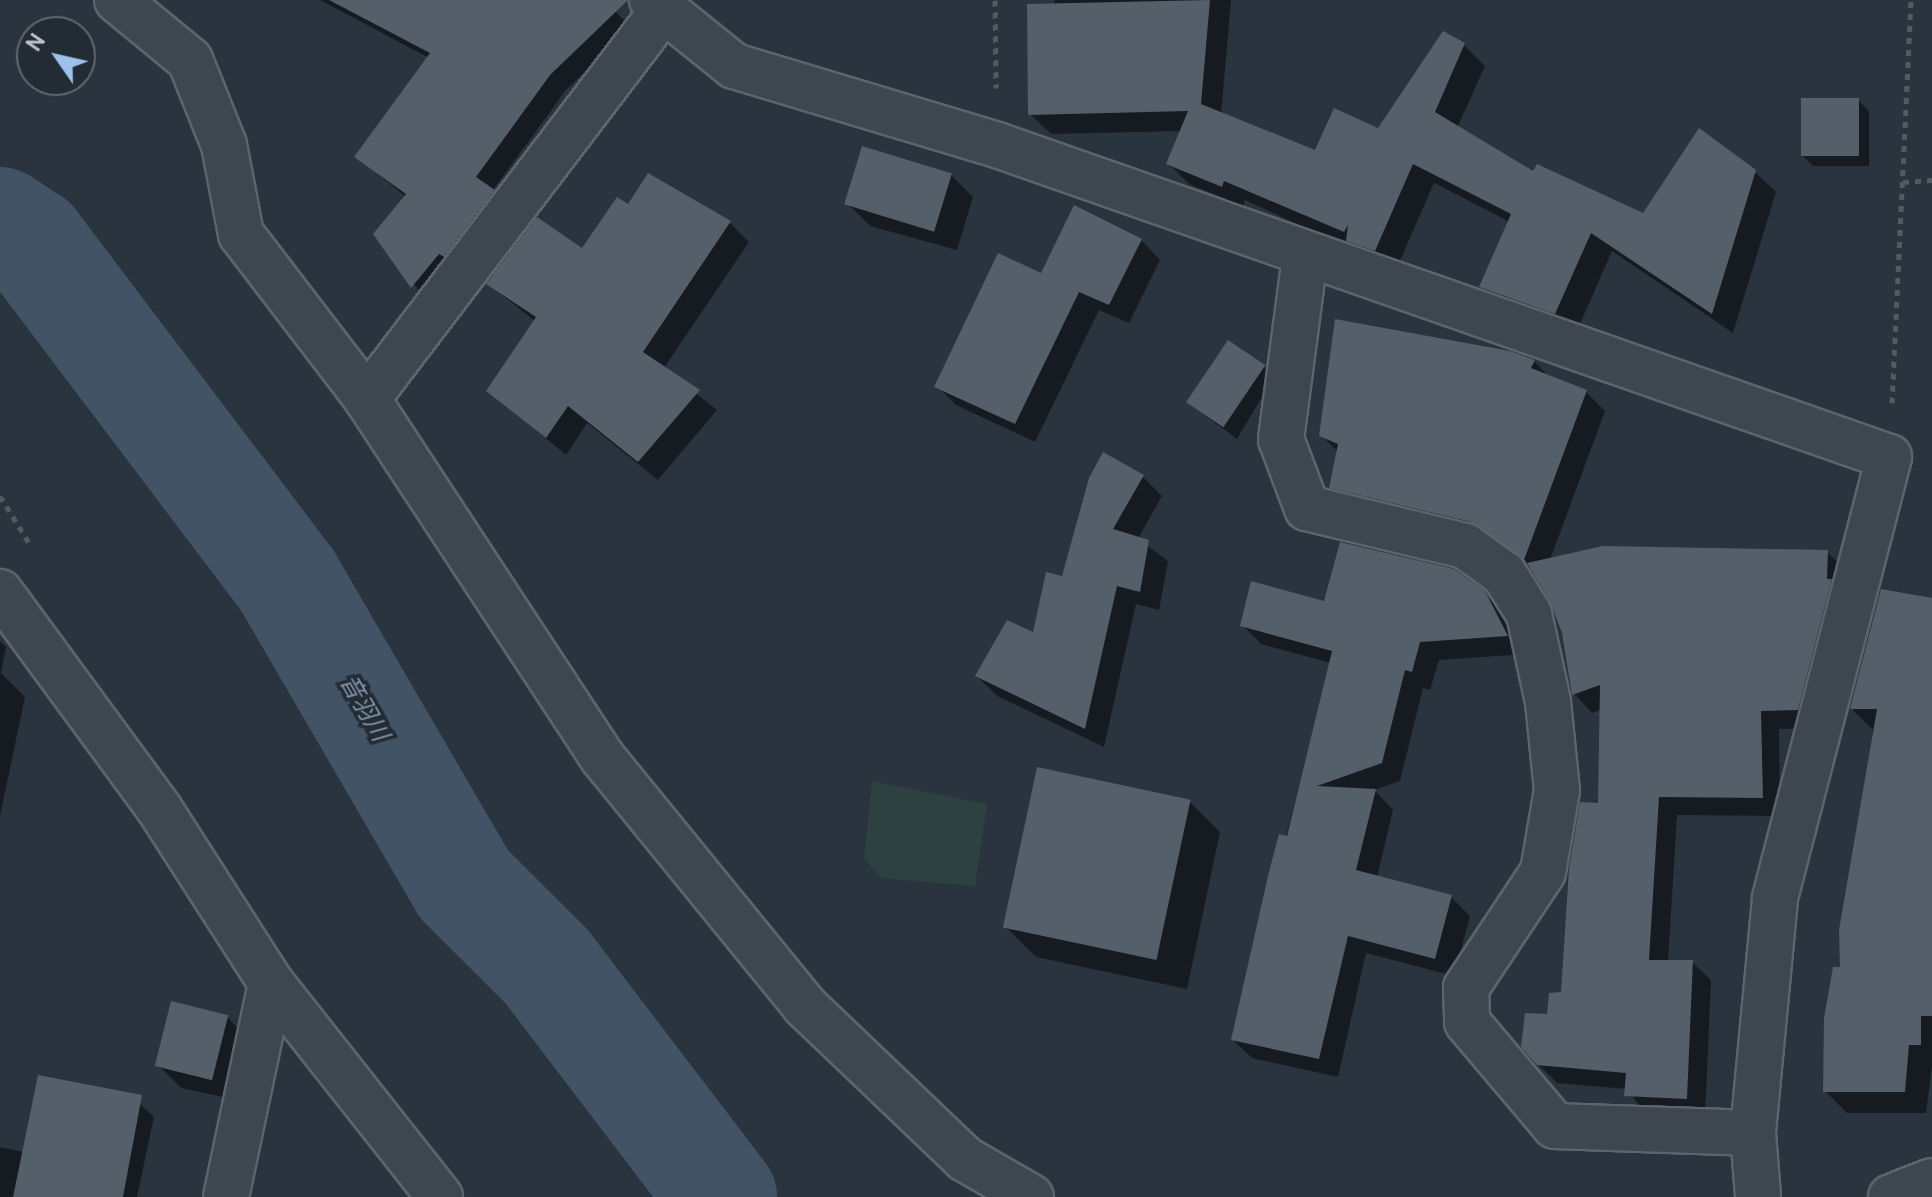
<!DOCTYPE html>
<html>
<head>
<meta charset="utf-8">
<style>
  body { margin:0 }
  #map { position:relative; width:1932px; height:1197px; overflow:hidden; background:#2a343f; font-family:Overpass,"Noto Sans JP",sans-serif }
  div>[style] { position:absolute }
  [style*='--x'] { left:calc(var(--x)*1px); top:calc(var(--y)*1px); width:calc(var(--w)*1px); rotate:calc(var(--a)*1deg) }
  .green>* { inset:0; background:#2d4141 }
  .shadow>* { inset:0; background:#0007 }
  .river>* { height:110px; margin:-55px; padding:0 55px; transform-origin:55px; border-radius:55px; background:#425366 }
  .building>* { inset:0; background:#545f6a; transform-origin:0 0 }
  .path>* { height:5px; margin-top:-2.5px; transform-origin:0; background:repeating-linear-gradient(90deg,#4c5e5f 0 6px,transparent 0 12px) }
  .roads { filter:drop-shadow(2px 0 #5c646d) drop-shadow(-2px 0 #5c646d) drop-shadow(0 2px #5c646d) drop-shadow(0 -2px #5c646d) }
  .minor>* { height:44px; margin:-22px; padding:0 22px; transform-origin:22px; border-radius:22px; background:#3e4650 }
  span { translate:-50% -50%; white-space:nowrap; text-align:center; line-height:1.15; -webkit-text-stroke:7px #232b35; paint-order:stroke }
  .water-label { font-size:24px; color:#8094a9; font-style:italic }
  .north { position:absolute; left:16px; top:16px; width:80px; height:80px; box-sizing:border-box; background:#232b35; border:2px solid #606771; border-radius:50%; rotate:304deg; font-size:22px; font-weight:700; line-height:32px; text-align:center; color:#bbc1ca }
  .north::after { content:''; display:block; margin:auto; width:28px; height:36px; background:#9ec1ec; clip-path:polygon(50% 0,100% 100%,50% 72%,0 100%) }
</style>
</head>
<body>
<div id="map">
  <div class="green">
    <div style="clip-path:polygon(872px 781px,987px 804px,975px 886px,882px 878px,864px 859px)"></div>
  </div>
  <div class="shadow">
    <div style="clip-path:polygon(320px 0,604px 0,631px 27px,566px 90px,493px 190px,509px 206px,428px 302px,376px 234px,406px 197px,357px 157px,429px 58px)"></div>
    <div style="clip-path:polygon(1055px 0,1231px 0,1221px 115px,1316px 152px,1379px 130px,1464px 45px,1485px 66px,1457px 128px,1534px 174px,1643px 216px,1755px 172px,1776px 192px,1733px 333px,1612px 251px,1576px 333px,1502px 307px,1482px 287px,1510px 222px,1434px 183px,1396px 270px,1245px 200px,1243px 206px,1189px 184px,1169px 164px,1182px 131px,1051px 134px,1030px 114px)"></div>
    <div style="clip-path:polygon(1858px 100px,1869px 111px,1869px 166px,1813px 166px,1802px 155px)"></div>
    <div style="clip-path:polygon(951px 175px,973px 197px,957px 250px,870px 226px,848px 204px)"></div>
    <div style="clip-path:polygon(649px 176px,730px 223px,749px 242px,664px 368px,717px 410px,658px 480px,587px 423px,566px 455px,488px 391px,535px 321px,488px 284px,583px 250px,628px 207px)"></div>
    <div style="clip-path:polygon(1141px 240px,1160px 260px,1129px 323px,1099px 310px,1035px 442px,956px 405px,937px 386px,1042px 276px)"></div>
    <div style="clip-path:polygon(1534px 361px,1550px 378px,1586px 392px,1605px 411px,1550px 560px,1827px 552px,1846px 570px,1816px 728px,1779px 729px,1780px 816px,1677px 815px,1668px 962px,1692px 962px,1711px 980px,1705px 1117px,1645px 1113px,1627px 1089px,1557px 1083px,1538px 1064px,1549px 1016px,1563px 994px,1600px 806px,1602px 709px,1592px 713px,1574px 694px,1564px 632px,1552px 600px,1532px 569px,1493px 540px,1350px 506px,1331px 487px,1338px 452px,1321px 435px)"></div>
    <div style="clip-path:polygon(1264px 367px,1274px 377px,1237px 439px,1187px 402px)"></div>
    <div style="clip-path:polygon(1143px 477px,1162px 496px,1138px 539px,1168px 561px,1159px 610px,1136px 604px,1104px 747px,997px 696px,977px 676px,1034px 635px,1064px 578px)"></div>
    <div style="clip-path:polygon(1484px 593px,1504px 613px,1525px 654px,1439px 660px,1430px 690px,1423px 688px,1400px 781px,1374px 790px,1393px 810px,1377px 877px,1451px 897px,1470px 916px,1454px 976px,1366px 953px,1338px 1077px,1252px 1058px,1233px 1040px,1331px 663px,1261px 644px,1242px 625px,1326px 604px)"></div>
    <div style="clip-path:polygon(1932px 600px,1932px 1066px,1926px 1113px,1847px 1113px,1825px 1091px,1873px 730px,1852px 709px)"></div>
    <div style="clip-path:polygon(0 641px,6px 647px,1px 673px,25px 697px,0 816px)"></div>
    <div style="clip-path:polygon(1190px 802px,1220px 832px,1187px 989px,1036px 957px,1005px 926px)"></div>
    <div style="clip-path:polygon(227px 1017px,248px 1038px,237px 1100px,181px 1088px,159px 1066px)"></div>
    <div style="clip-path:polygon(132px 1096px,154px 1117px,137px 1197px,0 1197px,0 1147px,24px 1152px)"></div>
  </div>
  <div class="river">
    <div style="--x:0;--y:222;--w:38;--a:33"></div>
    <div style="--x:32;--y:243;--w:423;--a:52.9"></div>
    <div style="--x:287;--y:580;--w:352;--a:59.8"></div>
    <div style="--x:464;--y:884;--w:117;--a:45"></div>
    <div style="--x:547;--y:967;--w:289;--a:52.7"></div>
  </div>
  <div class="building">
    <div style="clip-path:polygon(329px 0,628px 0,550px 75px,476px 177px,495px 190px,444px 257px,439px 254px,411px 288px,373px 234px,406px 194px,354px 157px,430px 53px)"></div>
    <div style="clip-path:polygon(1210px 0,1201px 104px,1315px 150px,1334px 108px,1378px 128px,1443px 31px,1465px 43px,1435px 112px,1533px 171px,1537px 164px,1643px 213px,1699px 128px,1756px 170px,1712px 314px,1591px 233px,1555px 314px,1479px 287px,1511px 214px,1413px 164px,1375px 251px,1346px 241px,1348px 225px,1344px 232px,1224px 181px,1222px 187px,1166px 164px,1188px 111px,1028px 115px,1027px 4px)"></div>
    <div style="left:1801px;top:98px;width:58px;height:58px"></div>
    <div style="left:862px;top:146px;width:94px;height:61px;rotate:17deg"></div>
    <div style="clip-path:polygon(648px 173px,731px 221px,643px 352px,700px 390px,638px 462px,568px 406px,546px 438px,486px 391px,536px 317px,486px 284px,537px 217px,582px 248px,617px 197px,628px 204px)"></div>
    <div style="clip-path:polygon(1074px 205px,1142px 239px,1109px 305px,1079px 292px,1015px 424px,934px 387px,998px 253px,1041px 273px)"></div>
    <div style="clip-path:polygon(1335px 319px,1510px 351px,1535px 360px,1531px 368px,1587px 390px,1524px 560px,1471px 522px,1329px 488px,1338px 444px,1319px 436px)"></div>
    <div style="left:1228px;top:340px;width:45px;height:75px;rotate:34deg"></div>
    <div style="clip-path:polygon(1103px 452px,1144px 475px,1113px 529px,1149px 540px,1140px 592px,1117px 586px,1085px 729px,975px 676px,1007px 620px,1033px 632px,1046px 572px,1062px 576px,1089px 478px)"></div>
    <div style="clip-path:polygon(1340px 542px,1454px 569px,1485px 591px,1508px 636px,1420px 642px,1412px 672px,1405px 670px,1382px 763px,1317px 786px,1376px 789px,1356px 870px,1452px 895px,1435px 959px,1348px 936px,1319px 1059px,1231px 1040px,1268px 876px,1279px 834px,1287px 836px,1332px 651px,1240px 626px,1251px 581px,1324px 601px)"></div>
    <div style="clip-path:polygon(1603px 546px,1828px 550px,1827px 579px,1832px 579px,1798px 710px,1761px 711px,1763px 798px,1659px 797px,1649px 960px,1693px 960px,1687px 1099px,1624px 1096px,1626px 1073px,1537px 1065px,1521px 1047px,1525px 1013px,1547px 1014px,1549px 993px,1561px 992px,1569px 869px,1580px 802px,1598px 803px,1600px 685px,1572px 695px,1562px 633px,1550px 601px,1527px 563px)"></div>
    <div style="clip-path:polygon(1881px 589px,1932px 598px,1932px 1016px,1921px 1016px,1921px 1045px,1909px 1045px,1905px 1092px,1823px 1092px,1824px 1018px,1833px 967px,1840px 967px,1839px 930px,1877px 709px,1850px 709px)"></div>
    <div style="left:1037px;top:767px;width:157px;height:164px;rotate:12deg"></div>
    <div style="left:171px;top:1001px;width:59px;height:67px;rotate:14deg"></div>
    <div style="clip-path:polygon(38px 1075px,142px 1095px,123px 1197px,13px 1197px)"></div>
  </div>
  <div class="path">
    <div style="--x:995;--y:0;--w:88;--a:89.3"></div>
    <div style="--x:1903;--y:182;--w:29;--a:-4"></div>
    <div style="--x:1892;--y:403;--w:403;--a:-87.3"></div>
    <div style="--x:0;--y:496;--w:59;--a:58.2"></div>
  </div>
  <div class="roads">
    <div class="minor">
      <div style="--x:117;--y:0;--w:94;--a:39.4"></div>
      <div style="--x:190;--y:60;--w:92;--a:68.2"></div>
      <div style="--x:224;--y:145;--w:91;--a:79.2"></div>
      <div style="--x:241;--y:234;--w:208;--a:52.6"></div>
      <div style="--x:367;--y:399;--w:428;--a:56.7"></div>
      <div style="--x:602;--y:757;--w:321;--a:50.8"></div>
      <div style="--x:805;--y:1006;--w:221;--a:43.7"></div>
      <div style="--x:965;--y:1159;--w:76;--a:29.9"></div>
      <div style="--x:652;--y:0;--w:105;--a:38.8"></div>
      <div style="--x:734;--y:66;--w:275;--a:16.7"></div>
      <div style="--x:997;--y:145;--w:945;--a:19.28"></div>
      <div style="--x:1889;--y:457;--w:456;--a:104.5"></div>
      <div style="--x:1775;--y:899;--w:235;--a:95.4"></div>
      <div style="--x:1753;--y:1133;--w:64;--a:85.5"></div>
      <div style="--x:1305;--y:257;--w:184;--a:97.5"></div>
      <div style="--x:1281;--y:439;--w:74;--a:69.4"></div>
      <div style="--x:1307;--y:508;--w:163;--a:13.5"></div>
      <div style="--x:1465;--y:546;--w:48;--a:35.7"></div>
      <div style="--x:1504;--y:574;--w:47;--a:58"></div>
      <div style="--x:1529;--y:614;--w:90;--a:77.8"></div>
      <div style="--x:1548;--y:702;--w:88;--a:84.2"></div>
      <div style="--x:1557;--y:790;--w:83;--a:99.7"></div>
      <div style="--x:1543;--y:872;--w:139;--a:123.6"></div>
      <div style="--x:1466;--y:988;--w:34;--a:88"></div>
      <div style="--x:1467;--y:1022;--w:136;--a:49.8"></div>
      <div style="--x:1555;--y:1126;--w:198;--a:2"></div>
      <div style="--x:367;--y:399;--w:489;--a:-52.7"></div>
      <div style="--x:0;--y:592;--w:270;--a:53.7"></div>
      <div style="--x:160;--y:810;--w:206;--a:57.3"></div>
      <div style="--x:271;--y:983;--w:273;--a:51.7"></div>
      <div style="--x:226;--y:1197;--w:219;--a:-78.1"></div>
      <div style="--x:1891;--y:1197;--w:44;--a:-21.3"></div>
    </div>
  </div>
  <div class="water-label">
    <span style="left:362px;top:709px;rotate:60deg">音羽川</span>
  </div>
  <div class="north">N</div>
</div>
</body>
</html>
